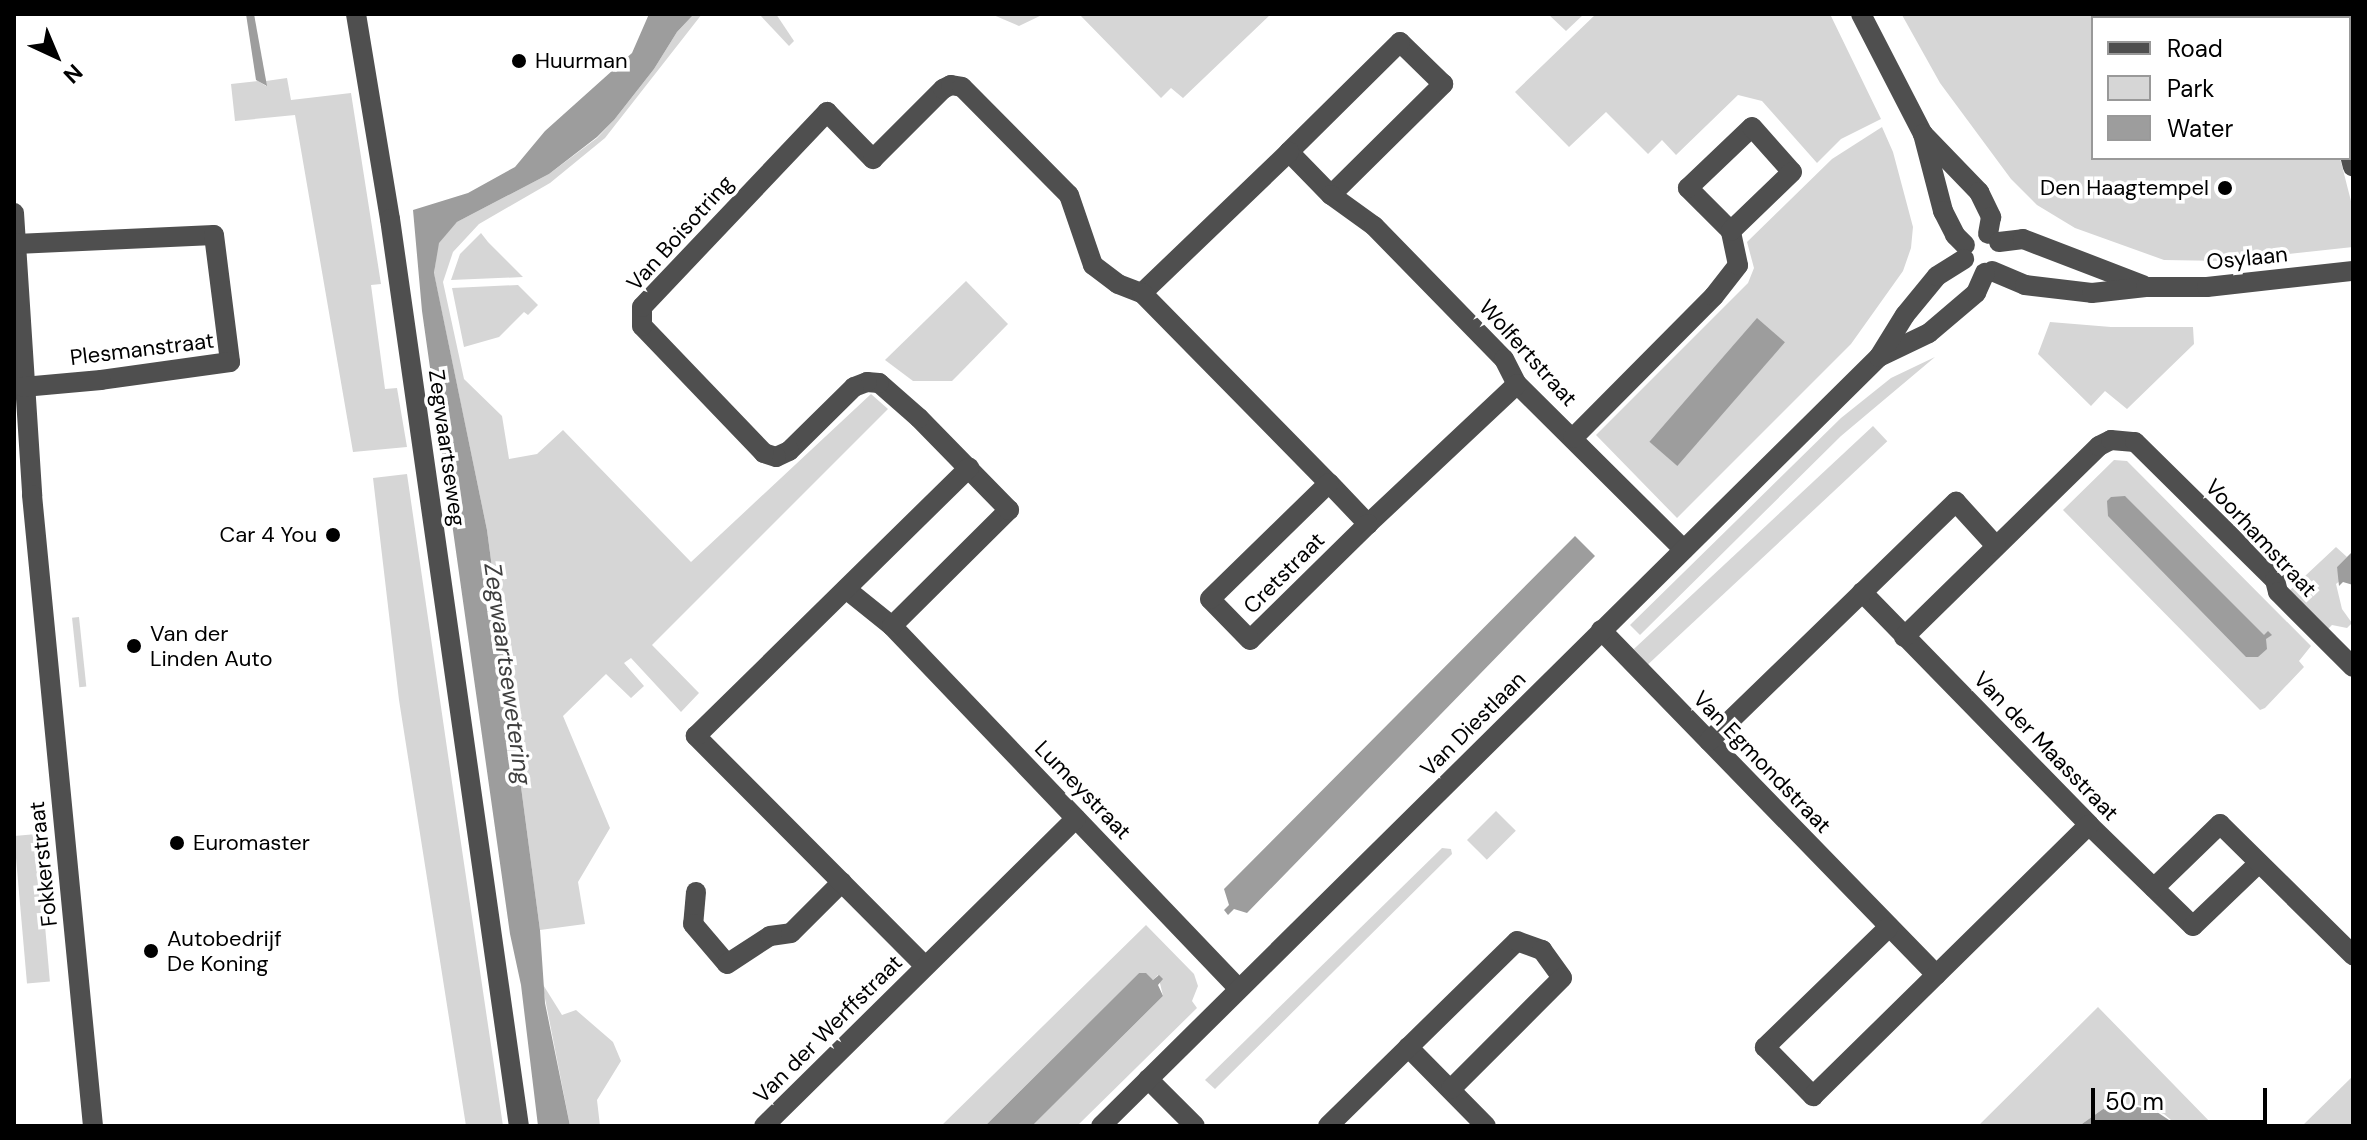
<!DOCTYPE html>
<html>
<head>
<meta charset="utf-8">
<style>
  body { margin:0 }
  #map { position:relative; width:2367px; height:1140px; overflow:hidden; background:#fff; font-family:"DM Sans",sans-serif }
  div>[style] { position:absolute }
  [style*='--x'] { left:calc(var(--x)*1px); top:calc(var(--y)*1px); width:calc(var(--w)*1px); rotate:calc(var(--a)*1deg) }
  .green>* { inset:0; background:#d6d6d6; transform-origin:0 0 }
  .water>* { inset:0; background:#9d9d9d; transform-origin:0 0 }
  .minor>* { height:20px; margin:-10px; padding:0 10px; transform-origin:10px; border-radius:10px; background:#4f4f4f }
  .dots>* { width:22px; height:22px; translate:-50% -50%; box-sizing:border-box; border:4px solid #fff; border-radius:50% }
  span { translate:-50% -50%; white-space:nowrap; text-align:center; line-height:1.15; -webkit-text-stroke:7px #fff; paint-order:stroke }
  .poi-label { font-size:22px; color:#000 }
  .left { translate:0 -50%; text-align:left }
  .right { translate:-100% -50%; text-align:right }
  .street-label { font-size:22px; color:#000 }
  .water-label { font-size:24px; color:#3e3e3e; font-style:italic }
  .frame { position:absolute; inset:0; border:16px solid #000; pointer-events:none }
  .legend { position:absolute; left:2091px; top:16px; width:260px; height:144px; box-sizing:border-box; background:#fff; border:2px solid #999; margin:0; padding:10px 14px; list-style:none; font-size:24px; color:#000 }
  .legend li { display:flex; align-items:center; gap:16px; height:40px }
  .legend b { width:40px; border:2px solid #999 }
  .north { position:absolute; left:16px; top:16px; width:80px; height:80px; -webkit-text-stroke:6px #fff; paint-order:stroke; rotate:136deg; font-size:22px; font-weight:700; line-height:32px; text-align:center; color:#000 }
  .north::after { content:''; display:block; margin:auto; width:28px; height:36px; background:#000; clip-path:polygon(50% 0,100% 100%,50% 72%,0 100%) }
  .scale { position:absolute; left:2091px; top:1088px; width:176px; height:36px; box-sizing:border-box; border:4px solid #000; border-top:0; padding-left:10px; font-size:24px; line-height:28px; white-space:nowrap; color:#000; -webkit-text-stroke:6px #fff; paint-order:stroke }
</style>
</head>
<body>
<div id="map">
  <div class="green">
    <div style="clip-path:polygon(694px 14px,702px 14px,605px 138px,550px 183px,479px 224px,453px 252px,443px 282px,464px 379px,502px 416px,509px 459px,537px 454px,563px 430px,691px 562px,871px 394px,888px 409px,652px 645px,699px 693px,681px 712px,631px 658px,624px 663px,644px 686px,631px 698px,606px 674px,563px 716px,610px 828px,578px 882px,585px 924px,540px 930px,487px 530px,434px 274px,438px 243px,457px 222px,549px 174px,597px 138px,614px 120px,654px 69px,677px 32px)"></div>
    <div style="clip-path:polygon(759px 14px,776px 14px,794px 41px,789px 46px)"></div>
    <div style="clip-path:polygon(991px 14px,1044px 14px,1019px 26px)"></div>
    <div style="clip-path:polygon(1079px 14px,1271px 14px,1183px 98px,1171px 88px,1161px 98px)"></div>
    <div style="clip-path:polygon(1548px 14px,1584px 14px,1566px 31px)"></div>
    <div style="clip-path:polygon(1596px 14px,1830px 14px,1881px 119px,1841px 139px,1817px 163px,1762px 101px,1738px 95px,1676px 155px,1662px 140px,1648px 154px,1606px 112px,1569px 147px,1515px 92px)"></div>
    <div style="clip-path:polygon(2195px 14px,2199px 18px,2093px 18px,2093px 158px,2340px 158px,2353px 209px,2353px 247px,2225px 261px,2164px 260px,2075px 228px,2037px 205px,2011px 179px,1940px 83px,1902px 15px)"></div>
    <div style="clip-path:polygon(287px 78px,291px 100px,351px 93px,381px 284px,371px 285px,385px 389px,397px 388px,407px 447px,353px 452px,295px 115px,235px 121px,231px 84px,258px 81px,266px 86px,266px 81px)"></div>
    <div style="clip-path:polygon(1882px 127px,1893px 152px,1913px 227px,1911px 248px,1903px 271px,1851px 344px,1677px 518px,1596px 435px,1748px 283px,1754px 268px,1747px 242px,1832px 159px)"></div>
    <div style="clip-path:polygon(481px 233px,488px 242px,523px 277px,451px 280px,460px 254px)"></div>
    <div style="clip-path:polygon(966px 281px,1008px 324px,958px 375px,952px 381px,913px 381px,885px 360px)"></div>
    <div style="clip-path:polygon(518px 285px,538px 305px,528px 315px,524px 312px,499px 337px,464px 347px,452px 288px)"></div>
    <div style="clip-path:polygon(2050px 322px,2111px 327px,2193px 327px,2194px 344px,2127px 409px,2105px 391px,2091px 406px,2038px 354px)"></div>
    <div style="clip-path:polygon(1935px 357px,1841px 436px,1640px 635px,1630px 625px,1841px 418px,1891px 378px)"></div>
    <div style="left:1873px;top:426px;width:21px;height:327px;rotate:47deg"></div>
    <div style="clip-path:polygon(2114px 460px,2127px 461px,2311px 646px,2299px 661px,2304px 667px,2265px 708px,2260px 710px,2063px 510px)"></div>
    <div style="clip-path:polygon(407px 474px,454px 796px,503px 1126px,466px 1126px,399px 700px,373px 478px)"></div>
    <div style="clip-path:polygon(2336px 547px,2347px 557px,2337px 567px,2341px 580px,2336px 584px,2342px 609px,2352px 623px,2347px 628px,2332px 625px,2327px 630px,2289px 591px)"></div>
    <div style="left:79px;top:617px;width:70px;height:7px;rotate:84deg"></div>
    <div style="left:1496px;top:811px;width:28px;height:41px;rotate:45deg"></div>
    <div style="left:37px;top:834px;width:148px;height:23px;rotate:85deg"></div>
    <div style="clip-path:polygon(1442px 848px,1451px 849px,1452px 854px,1215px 1089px,1205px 1080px)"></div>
    <div style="clip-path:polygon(1146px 925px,1194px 974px,1198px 986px,1192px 1001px,1197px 1008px,1077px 1126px,1032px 1126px,1163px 996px,1158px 975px,1153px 980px,1139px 973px,985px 1126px,941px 1126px)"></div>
    <div style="clip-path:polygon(542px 983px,562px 1015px,576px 1010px,613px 1042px,621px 1061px,597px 1100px,600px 1126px,570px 1126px)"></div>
    <div style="clip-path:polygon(2098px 1007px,2214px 1126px,2178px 1126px,2164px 1114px,2138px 1105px,2120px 1104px,2103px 1109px,2079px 1126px,1978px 1126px)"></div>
    <div style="clip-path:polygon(2353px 1076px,2353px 1126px,2302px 1126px)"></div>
  </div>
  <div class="water">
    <div style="clip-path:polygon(246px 14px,254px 14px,267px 86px,256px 80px)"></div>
    <div style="clip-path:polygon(649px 14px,694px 14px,677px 32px,654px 69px,614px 120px,597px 137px,549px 174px,457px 222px,439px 243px,434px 273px,487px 530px,540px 930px,545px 1003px,570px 1126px,538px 1126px,521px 985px,510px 934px,422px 311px,413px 210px,468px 193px,515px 167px,545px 131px,632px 53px)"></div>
    <div style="left:1757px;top:318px;width:37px;height:164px;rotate:41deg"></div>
    <div style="clip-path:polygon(2125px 496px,2264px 635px,2268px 631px,2272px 635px,2266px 639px,2267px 649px,2258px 657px,2246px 657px,2108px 516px,2107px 501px,2111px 497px)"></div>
    <div style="clip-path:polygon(1575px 536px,1595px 556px,1247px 913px,1234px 909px,1228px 915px,1224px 910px,1229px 905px,1224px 889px)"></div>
    <div style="clip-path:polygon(2353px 551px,2353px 585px,2343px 582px,2339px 586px,2337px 567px)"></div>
    <div style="clip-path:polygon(1139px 973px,1146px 973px,1153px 980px,1159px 975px,1163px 979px,1158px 985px,1163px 996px,1032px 1126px,985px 1126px)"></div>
    <div style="clip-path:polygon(2120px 1104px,2154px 1110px,2178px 1126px,2079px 1126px,2103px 1109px)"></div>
  </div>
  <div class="minor">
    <div style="--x:356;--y:14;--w:208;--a:80.6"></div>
    <div style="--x:390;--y:219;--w:916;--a:81.91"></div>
    <div style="--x:1861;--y:14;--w:135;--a:62.7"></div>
    <div style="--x:1923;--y:134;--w:80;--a:75.4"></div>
    <div style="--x:1943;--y:211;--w:27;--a:63"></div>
    <div style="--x:1955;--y:235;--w:14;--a:45"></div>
    <div style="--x:2349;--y:107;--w:6;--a:-45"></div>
    <div style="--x:1923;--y:134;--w:81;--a:46"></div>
    <div style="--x:1979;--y:192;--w:28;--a:64"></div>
    <div style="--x:1991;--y:217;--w:17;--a:100"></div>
    <div style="--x:2349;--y:151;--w:16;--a:76"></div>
    <div style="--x:1331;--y:195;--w:158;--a:-44.7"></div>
    <div style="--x:1443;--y:84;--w:60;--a:-135.7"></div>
    <div style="--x:1400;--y:42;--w:156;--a:135.3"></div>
    <div style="--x:1289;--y:152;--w:60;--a:45.7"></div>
    <div style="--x:1331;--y:195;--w:53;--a:35.8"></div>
    <div style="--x:1374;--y:226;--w:186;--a:45.7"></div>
    <div style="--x:1504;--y:359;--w:28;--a:63"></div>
    <div style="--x:1517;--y:384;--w:235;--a:44.8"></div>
    <div style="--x:14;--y:213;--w:283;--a:86.3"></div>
    <div style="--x:32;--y:495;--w:634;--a:84.48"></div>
    <div style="--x:1999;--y:242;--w:24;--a:-7"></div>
    <div style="--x:2023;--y:239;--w:129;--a:21"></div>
    <div style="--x:16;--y:244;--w:198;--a:-2.6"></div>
    <div style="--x:214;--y:235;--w:128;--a:82.8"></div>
    <div style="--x:230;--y:362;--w:130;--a:172.1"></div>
    <div style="--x:101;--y:380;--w:78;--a:174.9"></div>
    <div style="--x:1992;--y:271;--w:36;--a:23"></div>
    <div style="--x:2025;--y:285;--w:67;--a:6.8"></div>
    <div style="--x:2092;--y:293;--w:54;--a:-6.3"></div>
    <div style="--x:2146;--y:287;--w:61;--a:0"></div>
    <div style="--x:2207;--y:287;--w:147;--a:-6.3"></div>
    <div style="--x:1142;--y:293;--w:204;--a:-43.8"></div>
    <div style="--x:1879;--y:357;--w:55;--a:-25.6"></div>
    <div style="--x:1929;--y:333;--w:62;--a:-40.4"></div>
    <div style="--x:1976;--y:293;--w:22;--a:-66"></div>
    <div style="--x:1573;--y:438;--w:200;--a:-45.2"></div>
    <div style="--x:1714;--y:296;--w:39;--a:-52"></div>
    <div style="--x:1738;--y:265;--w:35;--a:-102"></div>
    <div style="--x:1731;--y:231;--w:61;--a:-135"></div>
    <div style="--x:1688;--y:188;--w:88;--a:-43.6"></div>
    <div style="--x:1752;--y:127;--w:60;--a:48.4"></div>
    <div style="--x:1792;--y:172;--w:85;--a:136"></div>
    <div style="--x:1368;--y:524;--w:204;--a:-43.2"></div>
    <div style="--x:846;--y:589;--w:59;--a:38.8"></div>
    <div style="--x:892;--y:626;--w:501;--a:46.29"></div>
    <div style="--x:1862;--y:592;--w:325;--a:45.7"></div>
    <div style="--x:2089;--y:825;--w:145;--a:44.2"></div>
    <div style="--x:2193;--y:926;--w:91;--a:-43.7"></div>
    <div style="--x:892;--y:626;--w:165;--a:-44.8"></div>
    <div style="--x:1009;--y:510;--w:129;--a:-134.4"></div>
    <div style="--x:919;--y:418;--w:53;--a:-138.8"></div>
    <div style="--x:879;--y:383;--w:12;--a:-175"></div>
    <div style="--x:867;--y:382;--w:14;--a:159"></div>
    <div style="--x:854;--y:387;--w:91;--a:135.4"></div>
    <div style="--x:789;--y:451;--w:14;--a:155"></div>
    <div style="--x:776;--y:457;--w:13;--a:-162"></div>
    <div style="--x:764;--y:453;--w:176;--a:-133.8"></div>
    <div style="--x:642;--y:326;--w:19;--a:-90"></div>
    <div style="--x:642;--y:307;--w:269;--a:-46.5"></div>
    <div style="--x:827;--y:112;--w:66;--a:45.6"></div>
    <div style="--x:873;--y:159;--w:99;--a:-45"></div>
    <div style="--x:943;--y:89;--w:9;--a:-27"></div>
    <div style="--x:951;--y:85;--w:11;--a:10"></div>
    <div style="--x:962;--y:87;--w:152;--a:45.3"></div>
    <div style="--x:1069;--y:195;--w:74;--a:71.1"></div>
    <div style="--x:1093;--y:265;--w:31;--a:37"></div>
    <div style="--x:1118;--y:284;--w:26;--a:21"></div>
    <div style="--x:1142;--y:293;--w:267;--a:45.5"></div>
    <div style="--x:1329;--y:483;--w:57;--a:46.4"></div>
    <div style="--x:1368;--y:524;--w:165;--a:135.5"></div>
    <div style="--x:1250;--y:640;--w:57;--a:-134.3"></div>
    <div style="--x:1210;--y:599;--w:166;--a:-44.3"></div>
    <div style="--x:1601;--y:630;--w:481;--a:45.8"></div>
    <div style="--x:1904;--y:637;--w:273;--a:-44.4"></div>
    <div style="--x:2099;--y:446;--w:13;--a:-27"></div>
    <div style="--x:2111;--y:440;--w:24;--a:5"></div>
    <div style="--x:2135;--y:442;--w:197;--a:44.6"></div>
    <div style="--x:2275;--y:580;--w:12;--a:76"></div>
    <div style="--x:2278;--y:592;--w:106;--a:45"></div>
    <div style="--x:1709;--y:741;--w:344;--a:-44.1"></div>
    <div style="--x:1956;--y:502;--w:59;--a:47.7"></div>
    <div style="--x:2154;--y:888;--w:92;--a:-44.1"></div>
    <div style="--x:2220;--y:824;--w:187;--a:44.6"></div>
    <div style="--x:696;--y:892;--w:32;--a:95"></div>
    <div style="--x:693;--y:924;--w:52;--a:49.6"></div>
    <div style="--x:727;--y:964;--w:51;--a:-33.1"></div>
    <div style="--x:770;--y:936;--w:21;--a:-8"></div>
    <div style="--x:791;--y:933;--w:72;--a:-45"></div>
    <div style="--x:1889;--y:927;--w:173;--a:135.9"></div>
    <div style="--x:1765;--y:1047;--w:69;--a:45.6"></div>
    <div style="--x:1813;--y:1096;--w:387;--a:-44.5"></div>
    <div style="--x:925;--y:966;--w:325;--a:-134.9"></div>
    <div style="--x:696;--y:736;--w:383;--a:-44.5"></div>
    <div style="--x:1408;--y:1047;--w:111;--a:45.4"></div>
    <div style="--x:1148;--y:1079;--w:66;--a:45"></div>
    <div style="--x:764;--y:1126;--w:438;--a:-44.6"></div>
    <div style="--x:1101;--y:1126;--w:1094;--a:-44.67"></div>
    <div style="--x:1879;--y:357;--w:49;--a:-58.2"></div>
    <div style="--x:1905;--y:315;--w:50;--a:-50.6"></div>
    <div style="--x:1937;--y:276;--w:32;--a:-32"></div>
    <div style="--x:1328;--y:1126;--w:264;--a:-44.4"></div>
    <div style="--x:1517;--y:941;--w:27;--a:20"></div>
    <div style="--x:1542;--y:950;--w:34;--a:54"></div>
    <div style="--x:1562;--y:978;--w:157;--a:135"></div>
  </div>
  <div class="dots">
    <div style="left:519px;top:61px;background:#000"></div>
    <div style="left:2225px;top:188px;background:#000"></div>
    <div style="left:333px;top:535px;background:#000"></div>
    <div style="left:134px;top:646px;background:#000"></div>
    <div style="left:177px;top:843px;background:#000"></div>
    <div style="left:151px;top:951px;background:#000"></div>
  </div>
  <div class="poi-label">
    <span class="left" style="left:535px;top:61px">Huurman</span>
    <span class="right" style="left:2209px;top:188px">Den Haagtempel</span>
    <span class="right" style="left:317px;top:535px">Car 4 You</span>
    <span class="left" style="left:150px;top:646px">Van der<br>Linden Auto</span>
    <span class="left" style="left:193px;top:843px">Euromaster</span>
    <span class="left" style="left:167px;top:951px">Autobedrijf<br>De Koning</span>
  </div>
  <div class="street-label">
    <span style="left:680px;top:233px;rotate:-48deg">Van Boisotring</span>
    <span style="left:2247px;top:258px;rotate:-6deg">Osylaan</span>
    <span style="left:142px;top:349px;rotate:-7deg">Plesmanstraat</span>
    <span style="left:1528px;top:353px;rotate:48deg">Wolfertstraat</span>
    <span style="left:447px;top:448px;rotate:82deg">Zegwaartseweg</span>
    <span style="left:2261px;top:538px;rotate:47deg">Voorhamstraat</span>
    <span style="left:1284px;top:573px;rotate:-45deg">Cretstraat</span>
    <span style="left:1473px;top:724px;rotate:-45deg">Van Diestlaan</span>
    <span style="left:2046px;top:746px;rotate:46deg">Van der Maasstraat</span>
    <span style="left:1762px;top:762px;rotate:46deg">Van Egmondstraat</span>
    <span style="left:1083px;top:790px;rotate:46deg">Lumeystraat</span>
    <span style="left:43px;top:864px;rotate:-96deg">Fokkerstraat</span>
    <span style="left:828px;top:1029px;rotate:-45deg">Van der Werffstraat</span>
  </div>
  <div class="water-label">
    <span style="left:508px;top:674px;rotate:82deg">Zegwaartsewetering</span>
  </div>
  <div class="frame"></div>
  <ul class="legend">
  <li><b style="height:10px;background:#4f4f4f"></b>Road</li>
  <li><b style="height:22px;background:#d6d6d6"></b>Park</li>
  <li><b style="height:22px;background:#9d9d9d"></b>Water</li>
  </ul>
  <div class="north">N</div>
  <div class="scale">50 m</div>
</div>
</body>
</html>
